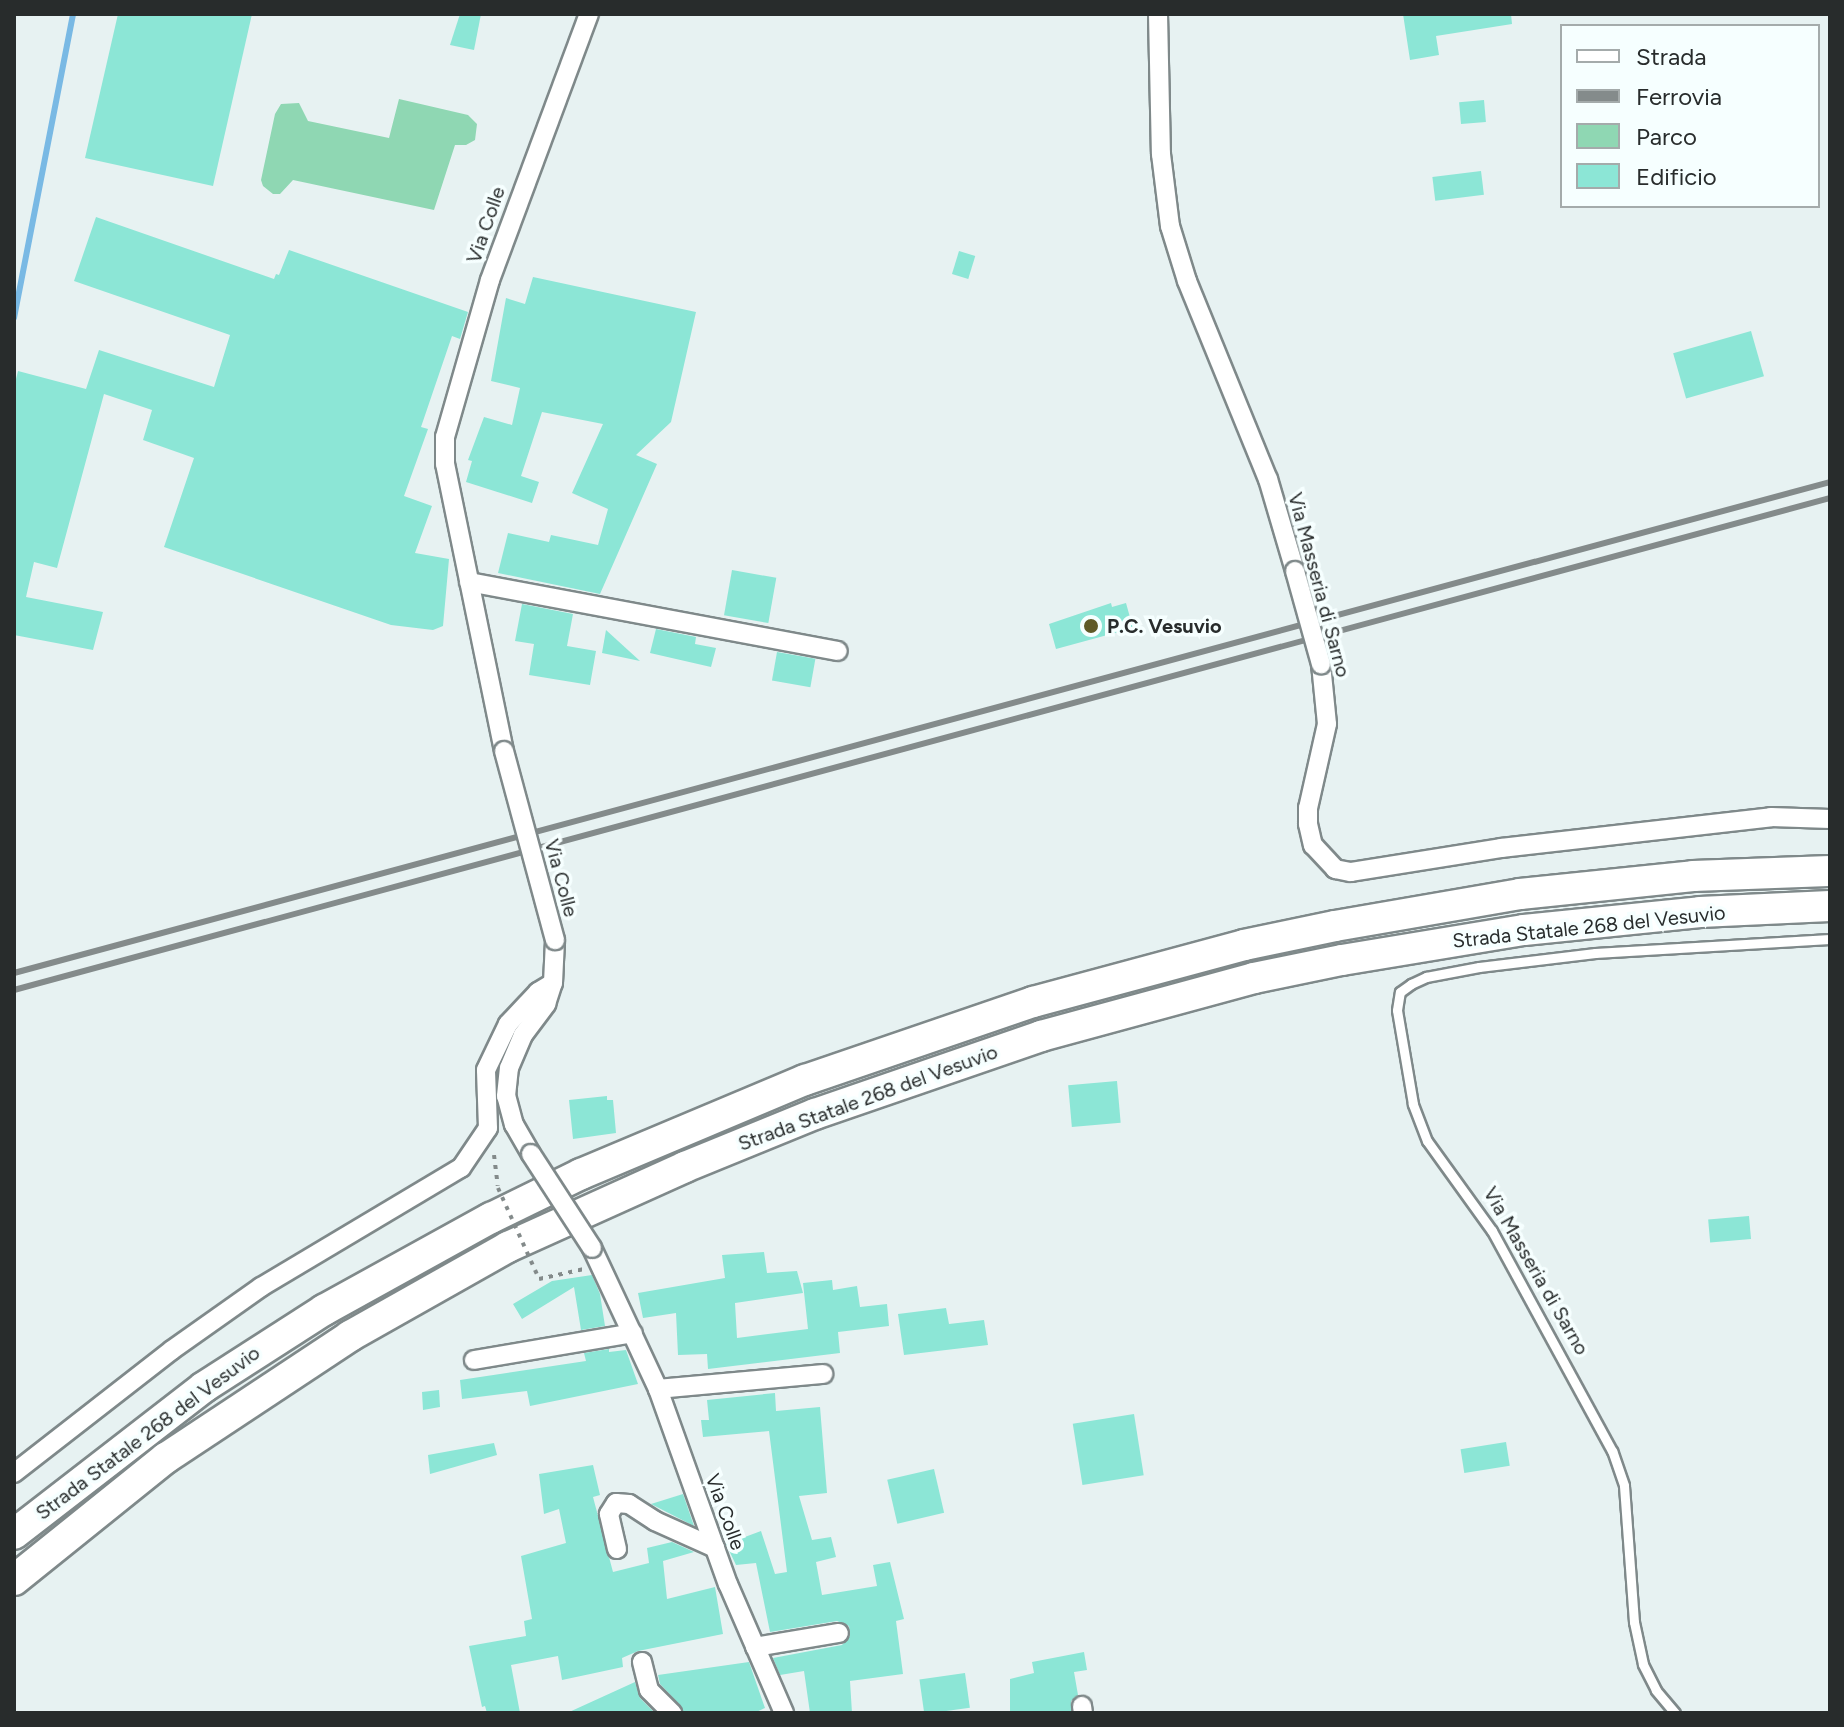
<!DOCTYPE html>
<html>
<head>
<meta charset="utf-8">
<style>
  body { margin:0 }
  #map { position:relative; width:1844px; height:1727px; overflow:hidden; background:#e7f2f2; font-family:Figtree,sans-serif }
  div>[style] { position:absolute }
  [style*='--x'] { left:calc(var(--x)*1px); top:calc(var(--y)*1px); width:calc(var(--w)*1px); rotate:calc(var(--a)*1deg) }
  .green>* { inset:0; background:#8fd7b3 }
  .stream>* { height:6px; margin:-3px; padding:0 3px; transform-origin:3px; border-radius:3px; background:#79b9e4 }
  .building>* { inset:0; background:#8ce6d6; transform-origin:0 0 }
  .path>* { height:4px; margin-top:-2px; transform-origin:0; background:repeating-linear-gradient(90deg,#838a8a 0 4px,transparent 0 10px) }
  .roads { filter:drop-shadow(2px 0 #7f898a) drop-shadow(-2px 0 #7f898a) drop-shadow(0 2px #7f898a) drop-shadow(0 -2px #7f898a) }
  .service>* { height:9px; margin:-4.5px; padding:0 4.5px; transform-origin:4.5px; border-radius:4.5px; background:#fff }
  .minor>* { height:18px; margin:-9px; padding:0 9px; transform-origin:9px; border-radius:9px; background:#fff }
  .trunk>* { height:30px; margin:-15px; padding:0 15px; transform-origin:15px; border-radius:15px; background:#fff }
  .rail>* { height:6px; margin:-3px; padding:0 3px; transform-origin:3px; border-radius:3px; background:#848b8b }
  .path-bridge>* { height:4px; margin-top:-2px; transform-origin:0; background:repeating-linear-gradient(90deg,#838a8a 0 4px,transparent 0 10px) }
  .bridges { filter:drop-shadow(2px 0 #7f898a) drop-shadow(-2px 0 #7f898a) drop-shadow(0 2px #7f898a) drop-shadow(0 -2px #7f898a) }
  .minor-bridge>* { height:18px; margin:-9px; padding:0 9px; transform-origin:9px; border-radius:9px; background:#fff }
  .dots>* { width:22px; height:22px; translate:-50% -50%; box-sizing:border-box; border:4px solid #f6ffff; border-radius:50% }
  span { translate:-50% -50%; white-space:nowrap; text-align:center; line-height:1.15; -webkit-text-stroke:7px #f6ffff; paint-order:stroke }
  .street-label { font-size:20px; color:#282c2c }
  .poi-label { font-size:20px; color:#282c2c; font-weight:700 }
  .left { translate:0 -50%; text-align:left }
  .frame { position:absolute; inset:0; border:16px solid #282c2c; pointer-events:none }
  .legend { position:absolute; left:1560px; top:24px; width:260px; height:184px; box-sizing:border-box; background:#f6ffff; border:2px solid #a4abab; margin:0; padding:10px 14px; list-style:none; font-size:24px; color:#282c2c }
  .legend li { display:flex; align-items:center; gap:16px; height:40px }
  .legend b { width:40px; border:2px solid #a4abab }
</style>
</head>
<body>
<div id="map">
  <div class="green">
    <div style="clip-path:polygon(399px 99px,468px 115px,477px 124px,475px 140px,466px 145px,455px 145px,434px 210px,293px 180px,280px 194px,273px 194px,263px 186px,261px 180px,275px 114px,281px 104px,299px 103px,308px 121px,389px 138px)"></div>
  </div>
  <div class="stream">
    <div style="--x:14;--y:318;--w:310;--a:-79"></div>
  </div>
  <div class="building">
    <div style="clip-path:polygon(118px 14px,252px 14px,213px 186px,85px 158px)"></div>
    <div style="clip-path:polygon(460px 14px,481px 14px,474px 50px,450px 45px)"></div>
    <div style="clip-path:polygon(1403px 14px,1511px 14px,1512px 24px,1436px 36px,1439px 55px,1410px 60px)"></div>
    <div style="left:1484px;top:100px;width:22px;height:25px;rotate:85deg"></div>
    <div style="left:1481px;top:171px;width:24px;height:49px;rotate:83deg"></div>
    <div style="clip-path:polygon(96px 217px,274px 279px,276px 274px,279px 275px,289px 250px,468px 312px,460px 339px,452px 336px,421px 427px,428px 429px,404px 496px,432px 506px,415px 553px,449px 559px,443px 626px,433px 630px,391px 625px,164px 547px,194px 458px,143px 440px,152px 410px,104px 394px,57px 568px,34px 562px,26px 597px,103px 612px,93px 650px,14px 635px,14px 387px,18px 371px,86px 389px,99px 350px,214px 387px,230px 335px,74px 281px)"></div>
    <div style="left:959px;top:251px;width:17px;height:24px;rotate:17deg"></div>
    <div style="clip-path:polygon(533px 277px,696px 312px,671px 422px,636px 455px,657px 464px,600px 594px,498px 573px,508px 533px,549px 542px,551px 535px,598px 545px,608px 509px,572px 493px,603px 424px,542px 412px,521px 476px,539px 482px,532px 503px,466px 482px,472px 461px,468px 460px,484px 417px,512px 425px,520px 388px,491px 381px,506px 298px,525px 304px)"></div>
    <div style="left:1751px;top:331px;width:47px;height:81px;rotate:74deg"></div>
    <div style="left:732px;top:570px;width:45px;height:46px;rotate:10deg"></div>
    <div style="clip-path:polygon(1111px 603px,1112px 607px,1126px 603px,1133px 628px,1056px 649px,1049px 624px)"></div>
    <div style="clip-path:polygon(522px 604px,573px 614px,567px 646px,596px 651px,590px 685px,529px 675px,534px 644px,515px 641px)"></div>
    <div style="clip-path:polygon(656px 629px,696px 637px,695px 644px,716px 648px,711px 667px,650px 653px)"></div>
    <div style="clip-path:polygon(606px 630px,640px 661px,602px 653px)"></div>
    <div style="left:777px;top:652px;width:39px;height:29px;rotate:10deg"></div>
    <div style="left:1117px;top:1081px;width:42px;height:49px;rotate:85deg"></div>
    <div style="clip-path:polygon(607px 1096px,607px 1100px,613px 1100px,616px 1133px,573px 1139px,569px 1100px)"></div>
    <div style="left:1749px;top:1216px;width:23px;height:41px;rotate:85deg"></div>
    <div style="clip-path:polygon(764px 1252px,767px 1273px,797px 1271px,803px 1293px,735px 1303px,737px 1338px,808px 1329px,803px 1283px,832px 1280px,833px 1290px,857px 1286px,860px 1307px,887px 1304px,889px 1326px,838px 1332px,840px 1353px,708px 1369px,707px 1354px,678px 1355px,676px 1313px,643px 1318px,638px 1293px,725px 1278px,722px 1255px)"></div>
    <div style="clip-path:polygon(592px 1275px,600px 1294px,605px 1326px,581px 1330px,574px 1287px,522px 1319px,513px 1304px,552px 1281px)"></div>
    <div style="clip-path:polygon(946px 1308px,949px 1324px,984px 1320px,988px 1345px,904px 1355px,898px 1314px)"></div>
    <div style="clip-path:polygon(609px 1349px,609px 1352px,626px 1350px,638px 1384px,530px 1406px,527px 1391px,462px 1399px,460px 1380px,586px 1361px,584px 1353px)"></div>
    <div style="clip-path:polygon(439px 1390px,440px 1407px,423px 1410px,422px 1392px)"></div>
    <div style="clip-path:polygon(775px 1393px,776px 1411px,820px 1407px,827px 1493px,799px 1496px,812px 1540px,831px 1537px,836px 1557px,816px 1562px,822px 1595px,877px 1586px,873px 1565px,890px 1562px,904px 1619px,896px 1621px,903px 1674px,850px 1681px,852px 1713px,810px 1713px,804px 1671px,780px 1675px,773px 1658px,842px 1645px,850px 1636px,849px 1626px,837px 1621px,770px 1632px,756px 1563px,736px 1565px,726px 1544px,761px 1531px,775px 1574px,787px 1572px,769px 1431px,703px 1437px,701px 1420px,709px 1420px,707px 1400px)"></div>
    <div style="left:1134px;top:1414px;width:62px;height:62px;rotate:81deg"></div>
    <div style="left:1506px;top:1442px;width:24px;height:46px;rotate:81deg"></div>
    <div style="clip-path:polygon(494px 1443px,497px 1455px,430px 1474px,428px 1455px)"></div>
    <div style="clip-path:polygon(593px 1465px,600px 1495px,593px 1497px,613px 1572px,649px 1563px,647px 1548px,672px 1542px,694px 1552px,663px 1561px,667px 1599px,715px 1587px,723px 1634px,638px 1651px,622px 1658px,623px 1667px,562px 1680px,558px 1656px,511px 1665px,520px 1713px,487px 1713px,485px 1706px,482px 1707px,469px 1646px,526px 1636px,524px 1621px,532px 1619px,521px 1556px,566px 1543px,559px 1509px,544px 1514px,539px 1474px)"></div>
    <div style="left:934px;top:1469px;width:45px;height:48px;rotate:77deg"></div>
    <div style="clip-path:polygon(683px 1494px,694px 1526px,651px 1504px)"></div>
    <div style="clip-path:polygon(1084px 1652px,1087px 1670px,1074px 1672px,1078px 1695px,1071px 1701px,1071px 1713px,1010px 1713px,1010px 1679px,1034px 1673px,1032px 1662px)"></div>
    <div style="clip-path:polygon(749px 1662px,765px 1708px,754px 1713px,684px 1713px,680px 1705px,660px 1684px,658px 1675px)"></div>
    <div style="left:965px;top:1673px;width:35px;height:46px;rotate:82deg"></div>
    <div style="clip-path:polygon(635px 1682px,640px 1698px,655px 1713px,567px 1713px)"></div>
  </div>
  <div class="path">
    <div style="--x:494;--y:1155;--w:31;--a:83"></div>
    <div style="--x:539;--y:1279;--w:46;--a:-12.5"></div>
  </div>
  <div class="roads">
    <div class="service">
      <div style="--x:1675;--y:1713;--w:30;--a:-130"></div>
      <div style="--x:1656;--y:1690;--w:29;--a:-117"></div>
      <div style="--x:1643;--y:1664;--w:43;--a:-102.1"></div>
      <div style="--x:1634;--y:1622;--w:137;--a:-94.2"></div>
      <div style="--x:1624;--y:1485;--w:36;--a:-109"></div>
      <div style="--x:1612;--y:1451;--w:251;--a:-118.6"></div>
      <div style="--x:1492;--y:1231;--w:111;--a:-125.8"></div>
      <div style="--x:1427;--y:1141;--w:40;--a:-111"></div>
      <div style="--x:1413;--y:1104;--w:95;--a:-99.7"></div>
      <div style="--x:1397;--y:1010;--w:18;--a:-81"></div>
      <div style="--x:1400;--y:992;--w:14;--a:-36"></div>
      <div style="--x:1411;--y:984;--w:17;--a:-25"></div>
      <div style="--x:1426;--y:977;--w:54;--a:-10.7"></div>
      <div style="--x:1479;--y:967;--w:117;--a:-6.9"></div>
      <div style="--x:1595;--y:953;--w:235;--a:-3.4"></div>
    </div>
    <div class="minor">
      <div style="--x:1158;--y:14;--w:140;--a:88.8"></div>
      <div style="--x:1161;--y:154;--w:73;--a:82.9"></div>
      <div style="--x:1170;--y:226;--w:58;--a:72.8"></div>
      <div style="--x:1187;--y:281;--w:214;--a:67.8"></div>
      <div style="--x:1268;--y:479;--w:96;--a:73.6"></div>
      <div style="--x:469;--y:582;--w:375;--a:10.6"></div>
      <div style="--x:1321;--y:664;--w:60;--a:84.3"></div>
      <div style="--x:1327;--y:724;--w:86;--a:102.7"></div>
      <div style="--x:1308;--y:808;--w:16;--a:90"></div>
      <div style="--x:1308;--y:824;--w:22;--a:77"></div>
      <div style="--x:1313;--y:845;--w:33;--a:47"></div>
      <div style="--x:1335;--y:869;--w:16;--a:11"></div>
      <div style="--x:1351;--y:872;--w:152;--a:-9.1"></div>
      <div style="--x:1501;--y:848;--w:272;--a:-6.5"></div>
      <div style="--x:1771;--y:817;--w:59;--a:1.9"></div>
      <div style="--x:504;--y:751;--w:293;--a:-101.6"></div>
      <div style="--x:445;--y:464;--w:27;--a:-90"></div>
      <div style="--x:445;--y:437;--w:163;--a:-74"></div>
      <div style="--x:490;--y:280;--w:284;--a:-69.6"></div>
      <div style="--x:531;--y:1154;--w:34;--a:-120"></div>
      <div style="--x:514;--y:1125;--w:30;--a:-105"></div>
      <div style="--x:506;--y:1096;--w:28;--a:-84"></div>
      <div style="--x:509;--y:1068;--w:36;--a:-67"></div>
      <div style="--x:523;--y:1035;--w:39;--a:-53"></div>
      <div style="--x:546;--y:1004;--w:22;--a:-72"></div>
      <div style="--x:553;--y:983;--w:43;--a:-87.3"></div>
      <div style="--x:592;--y:1248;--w:156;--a:64.9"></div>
      <div style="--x:658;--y:1389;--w:207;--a:70.3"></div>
      <div style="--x:728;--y:1584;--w:141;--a:66.5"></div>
      <div style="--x:474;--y:1360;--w:161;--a:-9.6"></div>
      <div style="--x:658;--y:1389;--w:166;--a:-5.2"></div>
      <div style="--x:14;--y:1473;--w:200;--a:-37.9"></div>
      <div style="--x:172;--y:1350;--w:109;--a:-35.3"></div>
      <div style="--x:261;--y:1287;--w:233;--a:-30.8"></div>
      <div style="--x:461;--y:1168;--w:48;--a:-56"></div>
      <div style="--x:488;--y:1128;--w:58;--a:-92"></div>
      <div style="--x:486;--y:1070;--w:51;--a:-64.4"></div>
      <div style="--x:508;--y:1024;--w:44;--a:-46.8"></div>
      <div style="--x:538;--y:992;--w:17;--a:-31"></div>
      <div style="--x:617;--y:1549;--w:36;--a:-103"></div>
      <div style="--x:609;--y:1514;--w:13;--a:-58"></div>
      <div style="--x:616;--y:1503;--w:13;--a:4"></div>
      <div style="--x:629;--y:1504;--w:31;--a:33"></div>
      <div style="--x:655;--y:1521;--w:66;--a:24.2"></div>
      <div style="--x:755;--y:1647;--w:85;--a:-9.5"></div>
      <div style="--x:642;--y:1662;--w:29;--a:76"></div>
      <div style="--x:649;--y:1690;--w:33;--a:45"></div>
      <div style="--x:1082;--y:1706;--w:7;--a:82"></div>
    </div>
    <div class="trunk">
      <div style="--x:14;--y:1534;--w:240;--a:-37.7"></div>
      <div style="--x:204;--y:1387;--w:143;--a:-32.7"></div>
      <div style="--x:324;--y:1310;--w:191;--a:-28.9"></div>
      <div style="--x:491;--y:1218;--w:100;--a:-26.1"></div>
      <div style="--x:581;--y:1174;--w:243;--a:-22.8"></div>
      <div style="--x:805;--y:1080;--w:241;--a:-18.9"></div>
      <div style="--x:1033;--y:1002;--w:219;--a:-15.1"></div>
      <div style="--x:1244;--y:945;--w:93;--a:-11.8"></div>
      <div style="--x:1335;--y:926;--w:188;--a:-9.8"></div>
      <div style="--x:1520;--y:894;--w:174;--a:-5.9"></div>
      <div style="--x:1693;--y:876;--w:137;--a:-2.1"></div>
      <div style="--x:14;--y:1580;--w:195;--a:-38.8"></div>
      <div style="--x:166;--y:1458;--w:221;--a:-33.5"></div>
      <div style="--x:350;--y:1336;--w:181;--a:-29.4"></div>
      <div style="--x:508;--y:1247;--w:194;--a:-24.3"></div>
      <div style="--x:685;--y:1167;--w:140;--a:-22.2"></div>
      <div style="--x:815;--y:1114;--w:239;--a:-19"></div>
      <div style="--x:1041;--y:1036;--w:221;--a:-15.2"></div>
      <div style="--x:1254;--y:978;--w:90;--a:-11.6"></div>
      <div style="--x:1342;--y:960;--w:184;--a:-9.4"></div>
      <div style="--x:1524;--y:930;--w:177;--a:-5.8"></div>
      <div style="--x:1700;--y:912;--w:130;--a:-2.6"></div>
    </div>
  </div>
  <div class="rail">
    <div style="--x:14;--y:973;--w:1881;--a:-15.13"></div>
    <div style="--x:14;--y:990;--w:1881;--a:-15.16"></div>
  </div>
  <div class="path-bridge">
    <div style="--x:498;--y:1188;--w:100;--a:65.7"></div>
  </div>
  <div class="bridges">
    <div class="minor-bridge">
      <div style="--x:1295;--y:571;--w:97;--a:74.4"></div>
      <div style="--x:504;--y:751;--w:196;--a:74.9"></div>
      <div style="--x:531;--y:1154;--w:112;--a:57"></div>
    </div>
  </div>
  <div class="dots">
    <div style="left:1091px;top:626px;background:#5f5a27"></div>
  </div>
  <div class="street-label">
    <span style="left:486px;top:225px;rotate:-71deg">Via Colle</span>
    <span style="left:1319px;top:585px;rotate:75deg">Via Masseria di Sarno</span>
    <span style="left:561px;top:878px;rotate:75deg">Via Colle</span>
    <span style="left:1589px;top:927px;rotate:-6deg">Strada Statale 268 del Vesuvio</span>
    <span style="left:868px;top:1098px;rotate:-20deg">Strada Statale 268 del Vesuvio</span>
    <span style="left:1536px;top:1271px;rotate:60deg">Via Masseria di Sarno</span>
    <span style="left:148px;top:1433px;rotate:-37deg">Strada Statale 268 del Vesuvio</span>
    <span style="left:725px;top:1512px;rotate:70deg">Via Colle</span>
  </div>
  <div class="poi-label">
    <span class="left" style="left:1107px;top:626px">P.C. Vesuvio</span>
  </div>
  <div class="frame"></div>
  <ul class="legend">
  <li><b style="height:10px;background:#fff"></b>Strada</li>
  <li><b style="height:10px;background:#848b8b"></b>Ferrovia</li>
  <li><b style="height:22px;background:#8fd7b3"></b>Parco</li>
  <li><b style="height:22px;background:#8ce6d6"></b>Edificio</li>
  </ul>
</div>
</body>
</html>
